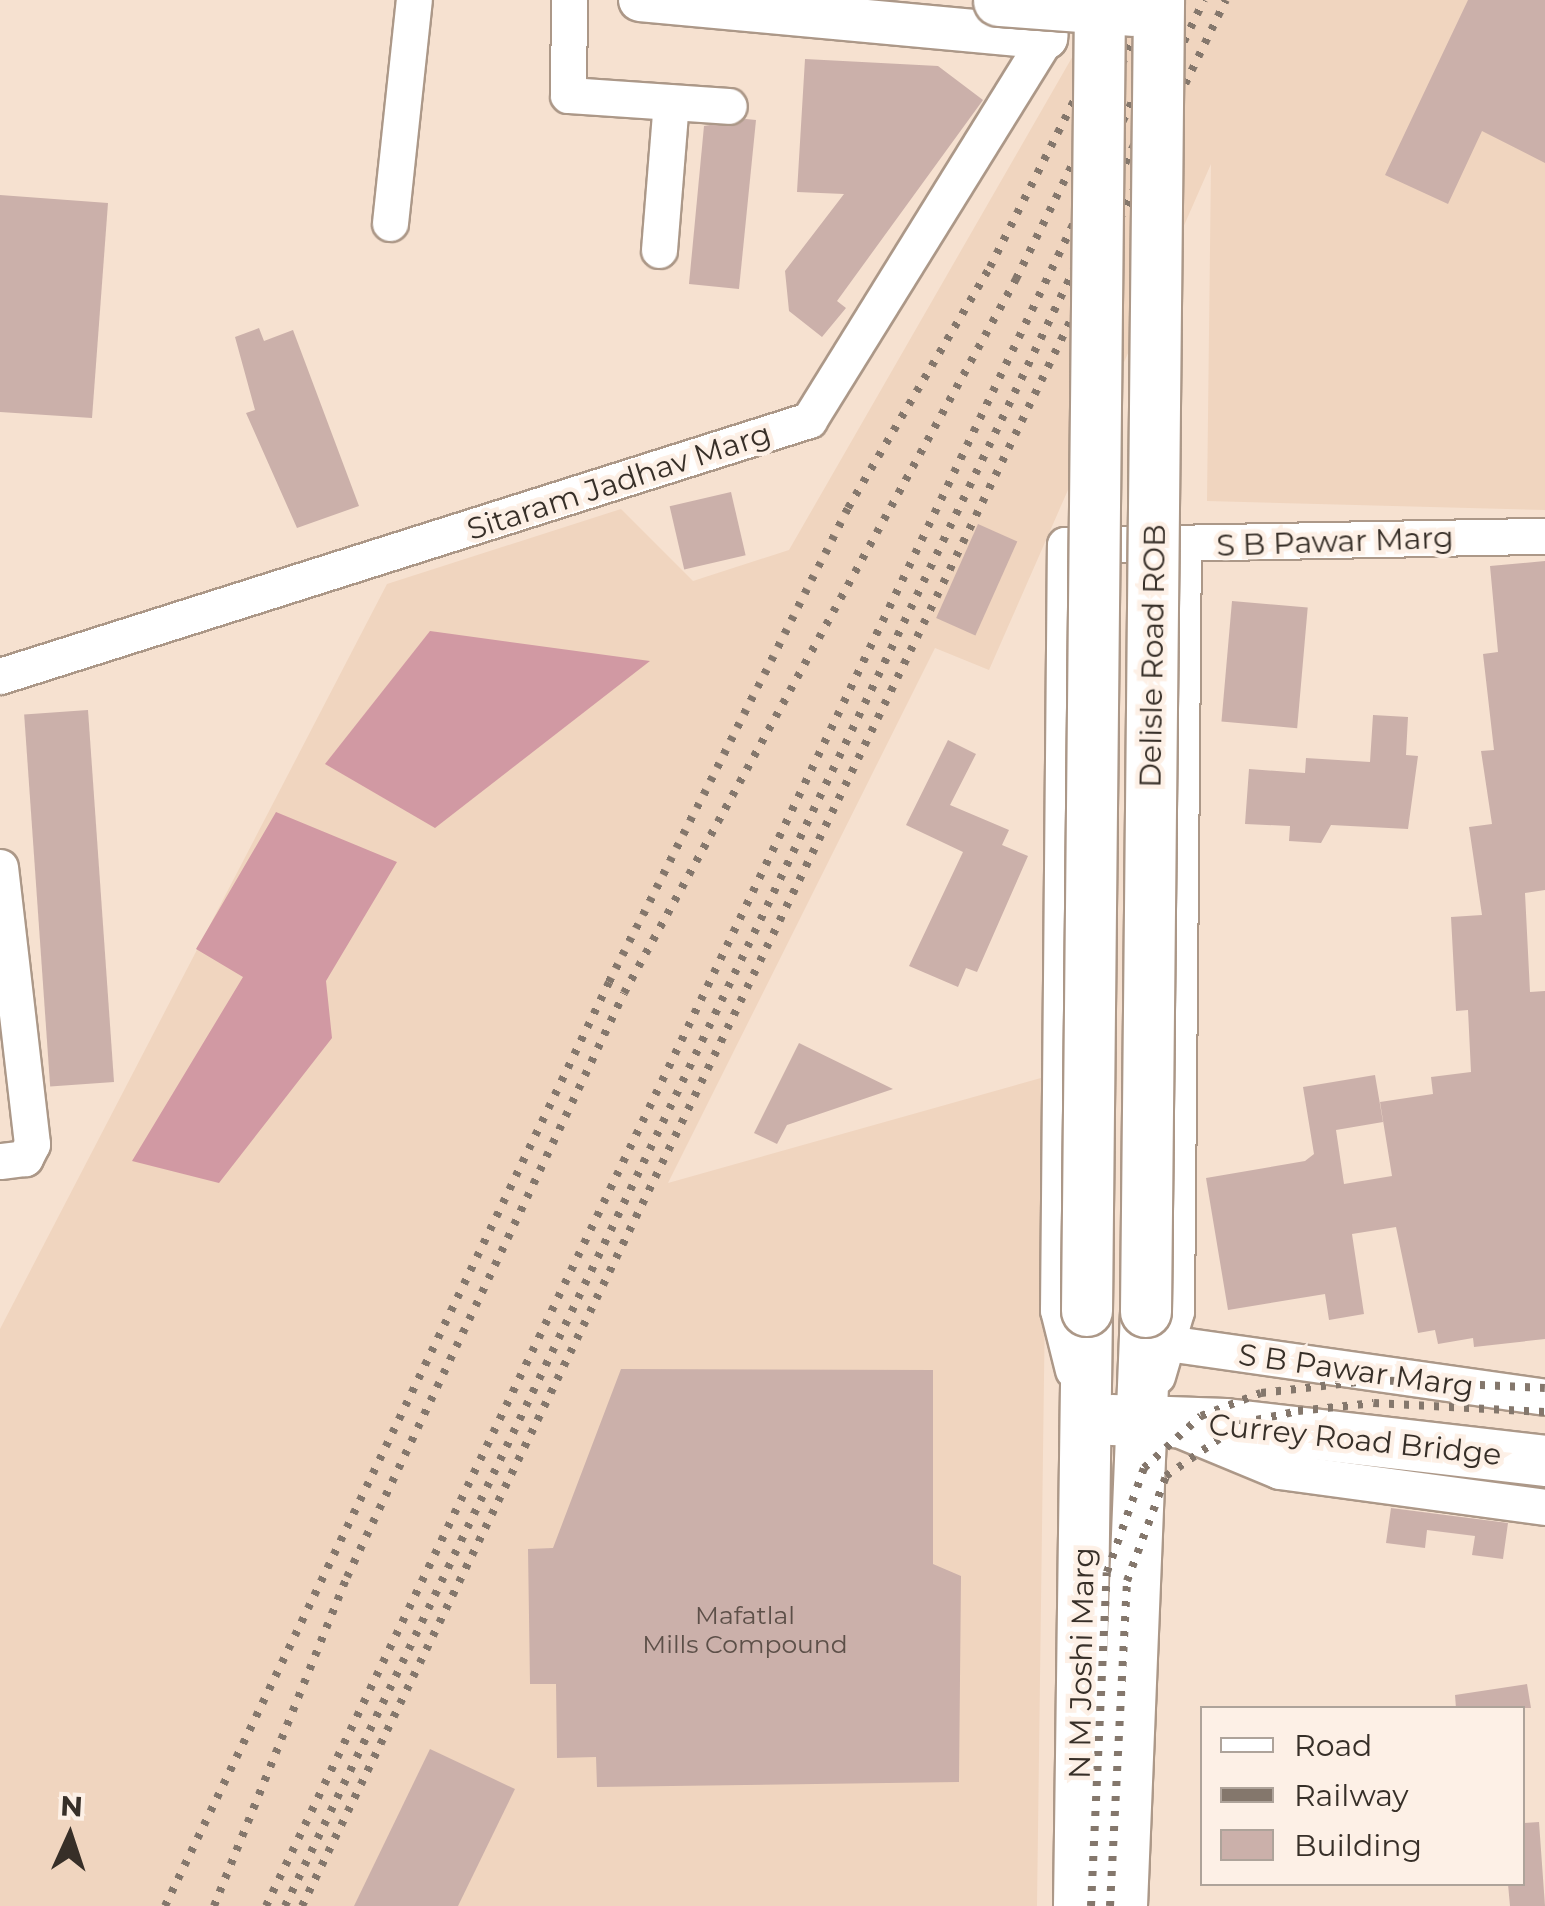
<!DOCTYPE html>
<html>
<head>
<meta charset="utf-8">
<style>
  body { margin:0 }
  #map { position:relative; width:1545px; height:1906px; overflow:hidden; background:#f6e1d0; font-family:Montserrat,sans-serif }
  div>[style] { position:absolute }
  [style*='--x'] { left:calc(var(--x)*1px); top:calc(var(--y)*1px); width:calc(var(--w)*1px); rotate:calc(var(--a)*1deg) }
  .built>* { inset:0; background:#f0d5bf }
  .forest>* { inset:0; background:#d199a3 }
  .building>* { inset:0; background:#cbb0aa; transform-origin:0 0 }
  .roads { filter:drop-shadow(2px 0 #ac9888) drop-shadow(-2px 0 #ac9888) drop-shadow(0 2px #ac9888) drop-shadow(0 -2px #ac9888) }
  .minor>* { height:35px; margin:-17.5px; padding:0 17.5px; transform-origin:17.5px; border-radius:17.5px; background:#fff }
  .tertiary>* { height:42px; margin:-21px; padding:0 21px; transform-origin:21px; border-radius:21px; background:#fff }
  .secondary>* { height:50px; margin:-25px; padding:0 25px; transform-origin:25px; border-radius:25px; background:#fff }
  .rail>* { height:8px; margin-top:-4px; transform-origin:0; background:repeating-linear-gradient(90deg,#84776c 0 5px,transparent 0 15px) }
  .bridges { filter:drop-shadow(2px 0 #ac9888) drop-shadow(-2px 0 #ac9888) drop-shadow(0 2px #ac9888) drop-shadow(0 -2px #ac9888) }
  .secondary-bridge>* { height:50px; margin:-25px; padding:0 25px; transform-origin:25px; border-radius:25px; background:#fff }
  span { translate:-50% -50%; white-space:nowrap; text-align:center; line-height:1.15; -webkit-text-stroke:9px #fdf0e6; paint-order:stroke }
  .number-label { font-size:25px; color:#5c4f48 }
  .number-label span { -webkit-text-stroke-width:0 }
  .street-label { font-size:30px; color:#372f28 }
  .legend { position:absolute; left:1200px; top:1706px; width:325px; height:180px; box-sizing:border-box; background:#fdf0e6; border:2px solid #aea39a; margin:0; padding:12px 18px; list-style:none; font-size:30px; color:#372f28 }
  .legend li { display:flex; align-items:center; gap:20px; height:50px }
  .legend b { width:50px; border:2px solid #aea39a }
  .north { position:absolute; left:20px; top:1786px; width:100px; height:100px; -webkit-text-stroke:8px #fdf0e6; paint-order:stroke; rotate:3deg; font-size:28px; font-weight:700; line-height:40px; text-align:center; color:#372f28 }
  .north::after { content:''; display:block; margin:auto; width:35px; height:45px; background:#372f28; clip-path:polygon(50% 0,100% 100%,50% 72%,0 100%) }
</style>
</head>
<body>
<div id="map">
  <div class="built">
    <div style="clip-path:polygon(1105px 0,1545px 0,1545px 510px,1207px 501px,1211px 164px,989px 670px,935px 648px,668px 1183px,1048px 1076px,1037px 1906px,0 1906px,0 1329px,387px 584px,621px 509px,693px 581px,789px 550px)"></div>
  </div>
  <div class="forest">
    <div style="clip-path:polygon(430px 631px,650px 661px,435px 828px,325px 764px)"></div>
    <div style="clip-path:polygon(276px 812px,397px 862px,326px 981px,332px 1038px,219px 1183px,132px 1161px,243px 977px,196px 949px)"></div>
  </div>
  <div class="building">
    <div style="clip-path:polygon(1468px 0,1545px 0,1545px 163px,1482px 131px,1448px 204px,1385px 175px)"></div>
    <div style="clip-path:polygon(805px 59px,938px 66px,983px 100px,837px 301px,846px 308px,822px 337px,789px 311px,785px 271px,844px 194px,797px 192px)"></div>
    <div style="clip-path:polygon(746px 119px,756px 120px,739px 289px,689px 284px,704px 126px)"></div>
    <div style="clip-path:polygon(0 195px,108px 203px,92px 418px,0 412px)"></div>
    <div style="clip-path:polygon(259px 328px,264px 341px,293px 330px,359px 506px,297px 528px,246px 413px,255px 410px,235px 337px)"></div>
    <div style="left:731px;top:492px;width:65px;height:63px;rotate:77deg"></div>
    <div style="left:978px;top:524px;width:43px;height:103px;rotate:24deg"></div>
    <div style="clip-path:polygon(1545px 561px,1545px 890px,1525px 893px,1530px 992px,1545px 991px,1545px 1339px,1474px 1347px,1473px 1338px,1438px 1344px,1435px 1330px,1418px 1333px,1396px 1227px,1352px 1234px,1364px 1314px,1329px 1320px,1325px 1294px,1228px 1310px,1206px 1178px,1305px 1161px,1314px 1154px,1303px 1087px,1375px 1075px,1383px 1122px,1336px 1130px,1344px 1184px,1392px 1176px,1380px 1102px,1433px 1094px,1431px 1077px,1471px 1072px,1468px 1010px,1456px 1011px,1451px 917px,1482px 915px,1469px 827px,1492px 824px,1481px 751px,1494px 750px,1483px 654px,1498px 652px,1490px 566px)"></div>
    <div style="left:1232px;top:601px;width:76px;height:121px;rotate:5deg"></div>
    <div style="left:88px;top:710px;width:373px;height:64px;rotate:86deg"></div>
    <div style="clip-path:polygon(1373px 715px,1408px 717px,1406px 755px,1418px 756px,1408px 829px,1331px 825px,1321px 843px,1289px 841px,1290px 826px,1245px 824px,1249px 769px,1305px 773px,1306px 758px,1370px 762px)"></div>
    <div style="clip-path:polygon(948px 740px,976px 754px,950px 805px,1009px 830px,1002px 845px,1028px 856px,977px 972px,966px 968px,958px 987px,909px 966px,963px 852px,906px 825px)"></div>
    <div style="clip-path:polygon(799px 1043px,893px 1089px,787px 1125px,777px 1144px,754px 1133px)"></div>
    <div style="clip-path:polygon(621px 1369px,933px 1370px,933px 1564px,961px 1576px,959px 1782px,597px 1787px,596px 1757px,557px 1758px,556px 1684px,530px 1684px,528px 1549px,553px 1548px)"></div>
    <div style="clip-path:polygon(1391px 1508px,1508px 1523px,1503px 1559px,1472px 1555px,1475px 1536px,1427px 1530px,1425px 1548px,1386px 1543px)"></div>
    <div style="clip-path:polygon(1527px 1684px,1531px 1708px,1456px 1708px,1455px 1695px)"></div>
    <div style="clip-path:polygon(430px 1749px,515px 1789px,458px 1906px,354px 1906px)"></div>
    <div style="clip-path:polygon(1539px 1822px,1545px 1906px,1510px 1906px,1508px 1884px,1522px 1884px,1522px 1823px)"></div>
  </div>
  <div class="roads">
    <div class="minor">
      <div style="--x:569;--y:0;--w:95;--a:90.6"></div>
      <div style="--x:568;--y:95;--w:161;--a:3.9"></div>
      <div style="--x:390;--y:223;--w:224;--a:-83.9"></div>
      <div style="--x:659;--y:250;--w:148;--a:-85.4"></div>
      <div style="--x:0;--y:676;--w:849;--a:-17.56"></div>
      <div style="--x:809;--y:420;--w:450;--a:-58.2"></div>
      <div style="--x:0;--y:867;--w:279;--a:83.4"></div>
      <div style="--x:32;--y:1144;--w:16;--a:117"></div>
      <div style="--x:25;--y:1158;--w:25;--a:173"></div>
      <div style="--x:1167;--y:1343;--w:382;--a:8.1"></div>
      <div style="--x:1073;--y:1370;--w:62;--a:-104"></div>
      <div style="--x:1058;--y:1310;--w:765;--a:-89.48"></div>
      <div style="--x:1065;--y:545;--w:480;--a:-1.1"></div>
      <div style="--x:1157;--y:1376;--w:68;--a:-73.7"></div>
      <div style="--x:1176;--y:1311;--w:764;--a:-89.48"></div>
      <div style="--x:1183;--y:1431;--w:104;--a:22.6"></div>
      <div style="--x:1279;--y:1471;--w:268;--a:7.7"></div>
    </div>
    <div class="tertiary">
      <div style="--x:640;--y:0;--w:408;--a:5.3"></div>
      <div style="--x:1046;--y:38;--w:38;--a:-84"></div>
    </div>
    <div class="secondary">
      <div style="--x:1112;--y:1420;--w:114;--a:2"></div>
      <div style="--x:1226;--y:1424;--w:321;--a:6.6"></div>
      <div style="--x:1079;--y:1906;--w:595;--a:-89.23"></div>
      <div style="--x:1122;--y:1906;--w:594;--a:-87.69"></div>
    </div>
  </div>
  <div class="rail">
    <div style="--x:165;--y:1906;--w:1025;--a:-64.33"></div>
    <div style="--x:609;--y:982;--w:531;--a:-63.24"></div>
    <div style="--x:848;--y:508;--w:280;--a:-59.5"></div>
    <div style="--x:990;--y:267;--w:299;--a:-63.2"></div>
    <div style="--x:214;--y:1906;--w:355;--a:-68"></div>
    <div style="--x:347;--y:1577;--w:646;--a:-64.62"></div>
    <div style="--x:624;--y:993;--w:815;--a:-61.23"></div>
    <div style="--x:1016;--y:279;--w:311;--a:-63.8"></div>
    <div style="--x:266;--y:1906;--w:2114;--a:-64.36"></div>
    <div style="--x:285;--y:1906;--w:2116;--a:-64.26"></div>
    <div style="--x:302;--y:1906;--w:2118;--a:-64.14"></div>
    <div style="--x:1091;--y:1906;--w:334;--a:-87.3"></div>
    <div style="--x:1107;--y:1572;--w:110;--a:-70.4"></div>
    <div style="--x:1144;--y:1468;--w:77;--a:-42.4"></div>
    <div style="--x:1201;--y:1416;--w:64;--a:-21"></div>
    <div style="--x:1261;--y:1393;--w:115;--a:-6.5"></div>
    <div style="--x:1375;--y:1380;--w:170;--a:2.7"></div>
    <div style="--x:1110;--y:1906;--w:325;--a:-87"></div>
    <div style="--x:1127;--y:1581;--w:112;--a:-69.6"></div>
    <div style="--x:1166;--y:1476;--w:93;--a:-34.9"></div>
    <div style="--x:1242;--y:1423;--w:57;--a:-12.1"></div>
    <div style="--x:1298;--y:1411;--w:76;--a:-6"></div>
    <div style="--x:1374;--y:1403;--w:171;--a:3"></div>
  </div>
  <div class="bridges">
    <div class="secondary-bridge">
      <div style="--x:999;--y:1;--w:135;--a:4.2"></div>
      <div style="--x:1087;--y:1311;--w:1300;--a:-89.43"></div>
      <div style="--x:1146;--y:1312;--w:1312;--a:-89.43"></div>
    </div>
  </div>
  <div class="number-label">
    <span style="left:745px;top:1630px">Mafatlal<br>Mills Compound</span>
  </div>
  <div class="street-label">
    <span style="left:619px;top:482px;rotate:-18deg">Sitaram Jadhav Marg</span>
    <span style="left:1335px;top:542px;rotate:-2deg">S B Pawar Marg</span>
    <span style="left:1153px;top:656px;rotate:-89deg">Delisle Road ROB</span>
    <span style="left:1356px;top:1371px;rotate:8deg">S B Pawar Marg</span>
    <span style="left:1355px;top:1440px;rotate:6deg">Currey Road Bridge</span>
    <span style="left:1082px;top:1663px;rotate:-89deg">N M Joshi Marg</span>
  </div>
  <ul class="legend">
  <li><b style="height:12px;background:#fff"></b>Road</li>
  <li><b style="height:12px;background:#84776c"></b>Railway</li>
  <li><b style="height:28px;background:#cbb0aa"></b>Building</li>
  </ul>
  <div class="north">N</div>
</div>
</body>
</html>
